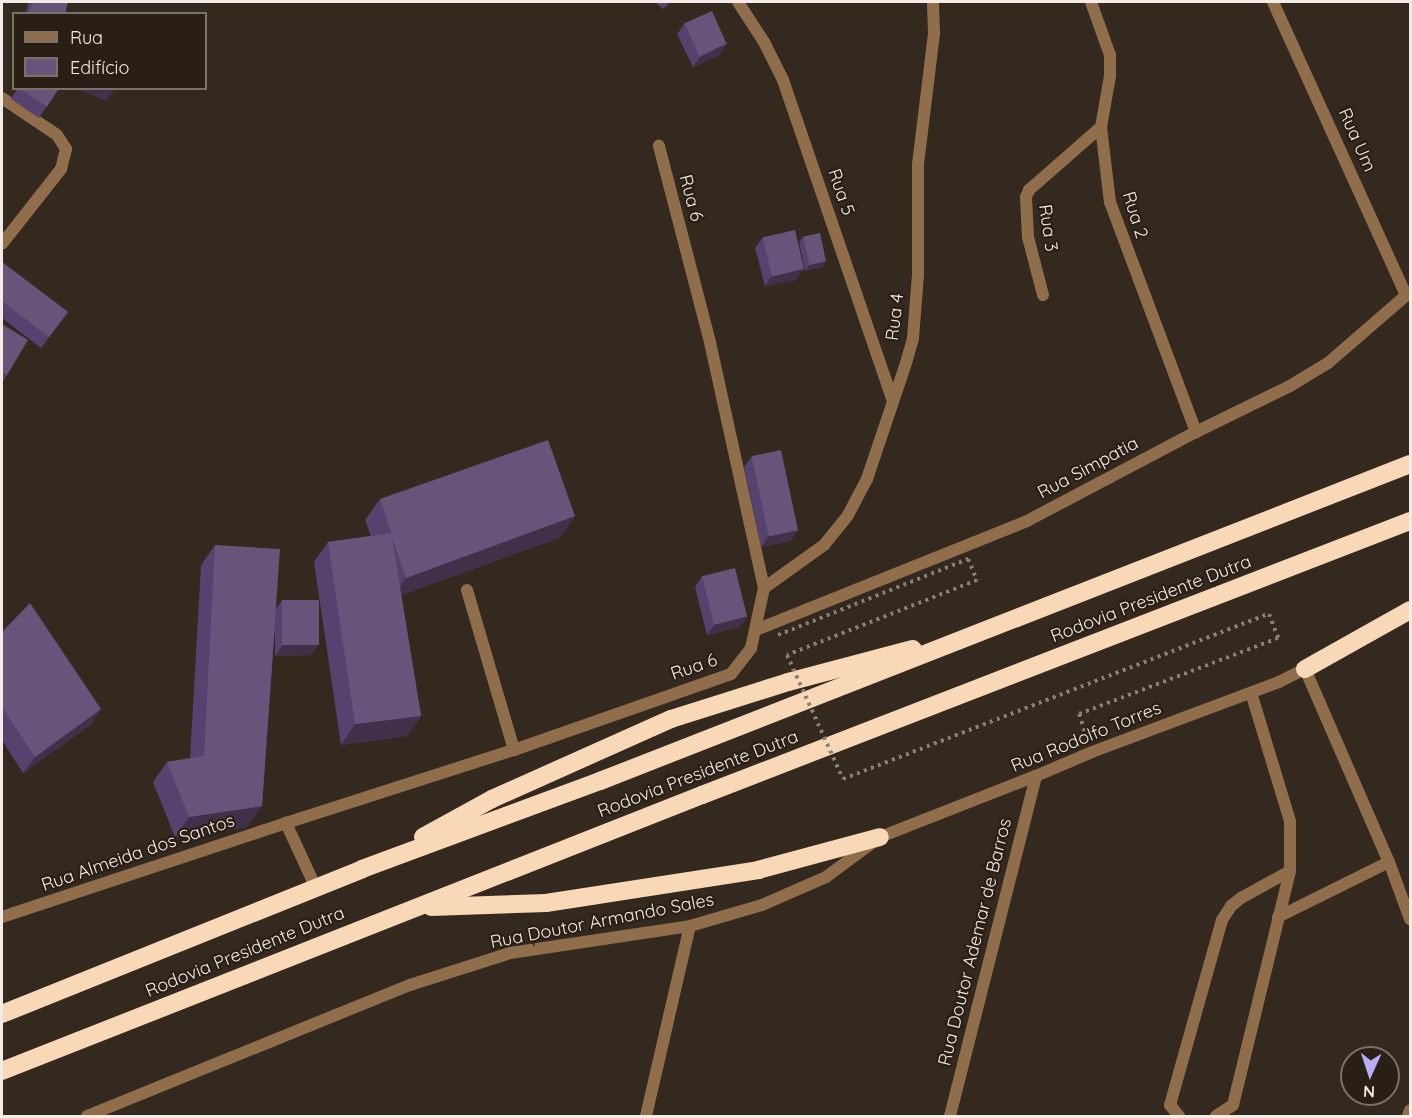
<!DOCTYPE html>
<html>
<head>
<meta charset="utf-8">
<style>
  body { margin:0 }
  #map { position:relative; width:1412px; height:1118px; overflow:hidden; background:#34291f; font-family:Quicksand,sans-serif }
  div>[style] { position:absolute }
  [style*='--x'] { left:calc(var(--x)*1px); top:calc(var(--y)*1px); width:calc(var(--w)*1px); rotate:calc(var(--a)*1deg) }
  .path>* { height:4px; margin-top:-2px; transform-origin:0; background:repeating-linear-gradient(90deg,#887f76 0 3px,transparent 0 7.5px) }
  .service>* { height:12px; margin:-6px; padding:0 6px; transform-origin:6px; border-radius:6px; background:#906e4c }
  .minor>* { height:12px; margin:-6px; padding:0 6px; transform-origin:6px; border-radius:6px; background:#906e4c }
  .motorway>* { height:18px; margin:-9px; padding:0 9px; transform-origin:9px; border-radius:9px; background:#f9d8b7 }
  .path-bridge>* { height:4px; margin-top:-2px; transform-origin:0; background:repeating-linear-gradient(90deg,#887f76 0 3px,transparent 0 7.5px) }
  .wall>* { inset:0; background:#56426e }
  .shaded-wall>* { inset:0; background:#413049 }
  .building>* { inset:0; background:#67547b; transform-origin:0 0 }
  span { translate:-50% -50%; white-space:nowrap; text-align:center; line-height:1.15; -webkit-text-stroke:4.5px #2a1f15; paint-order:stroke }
  .street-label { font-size:18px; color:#f3ebe5 }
  .frame { position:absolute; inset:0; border:3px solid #f3ebe5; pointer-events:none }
  .legend { position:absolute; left:12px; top:12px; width:195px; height:78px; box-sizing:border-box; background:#2a1f15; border:2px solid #7a7168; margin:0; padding:8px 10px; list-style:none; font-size:18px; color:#f3ebe5 }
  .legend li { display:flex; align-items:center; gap:12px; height:30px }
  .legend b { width:30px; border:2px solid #7a7168 }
  .north { position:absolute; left:1340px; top:1046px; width:60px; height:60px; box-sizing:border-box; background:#2a1f15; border:2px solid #7a7168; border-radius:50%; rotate:183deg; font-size:16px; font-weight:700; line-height:24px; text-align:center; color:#f3ebe5 }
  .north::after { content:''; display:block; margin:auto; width:21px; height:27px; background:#b8abf7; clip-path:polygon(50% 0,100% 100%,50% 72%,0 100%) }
</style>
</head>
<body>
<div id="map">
  <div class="path">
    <div style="--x:1079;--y:714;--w:22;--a:72"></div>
  </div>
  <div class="service">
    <div style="--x:467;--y:590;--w:167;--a:73.6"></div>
    <div style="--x:1036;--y:776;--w:61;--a:-23.2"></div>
    <div style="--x:1092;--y:752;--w:200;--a:-20.5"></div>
    <div style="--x:1279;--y:682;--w:29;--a:-27"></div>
    <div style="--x:1305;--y:669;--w:210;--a:66.5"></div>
    <div style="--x:1389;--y:862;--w:61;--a:69.8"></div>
    <div style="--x:1278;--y:917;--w:124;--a:-26.4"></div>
    <div style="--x:1179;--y:1116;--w:14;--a:-129"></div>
    <div style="--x:1170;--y:1105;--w:192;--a:-74.3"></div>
    <div style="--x:1222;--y:920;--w:17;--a:-57"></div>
    <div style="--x:1231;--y:906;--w:13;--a:-39"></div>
    <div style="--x:1241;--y:898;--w:56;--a:-28.9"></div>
    <div style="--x:1216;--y:1116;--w:20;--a:-33"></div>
    <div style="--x:1233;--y:1105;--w:241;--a:-76.3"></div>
    <div style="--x:1290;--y:871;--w:50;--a:-90"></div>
    <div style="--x:1290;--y:821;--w:134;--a:-106.9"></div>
    <div style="--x:1408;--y:1116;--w:6;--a:-72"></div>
  </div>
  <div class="minor">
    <div style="--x:738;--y:2;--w:48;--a:57"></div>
    <div style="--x:764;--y:42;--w:42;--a:63.4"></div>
    <div style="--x:783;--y:80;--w:339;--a:71.1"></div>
    <div style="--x:1091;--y:2;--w:56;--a:70.3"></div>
    <div style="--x:1110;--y:55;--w:21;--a:90"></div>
    <div style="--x:1110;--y:76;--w:52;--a:100"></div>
    <div style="--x:1101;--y:127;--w:76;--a:83.2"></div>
    <div style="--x:1110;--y:202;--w:246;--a:69.5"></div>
    <div style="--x:1273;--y:2;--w:322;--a:65.6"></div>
    <div style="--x:2;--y:98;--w:66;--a:33.9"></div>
    <div style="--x:57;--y:135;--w:17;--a:57"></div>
    <div style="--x:66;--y:149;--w:21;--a:104"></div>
    <div style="--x:61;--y:169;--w:95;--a:128.2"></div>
    <div style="--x:1043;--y:295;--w:60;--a:-104.5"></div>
    <div style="--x:1028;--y:237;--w:40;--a:-92.9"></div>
    <div style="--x:1026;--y:197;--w:8;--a:-67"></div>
    <div style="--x:1029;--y:190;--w:96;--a:-41.2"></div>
    <div style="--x:764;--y:588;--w:74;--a:-35.6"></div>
    <div style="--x:824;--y:545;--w:38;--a:-51"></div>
    <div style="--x:848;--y:515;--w:41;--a:-62.2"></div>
    <div style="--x:867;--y:479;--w:122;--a:-71.4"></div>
    <div style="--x:906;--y:363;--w:26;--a:-74"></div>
    <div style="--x:913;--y:338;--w:63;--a:-85.5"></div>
    <div style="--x:918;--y:275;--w:111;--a:-90"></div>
    <div style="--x:918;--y:164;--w:132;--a:-83"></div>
    <div style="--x:934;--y:33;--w:31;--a:-92"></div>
    <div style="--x:756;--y:630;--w:292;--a:-21.9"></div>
    <div style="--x:1027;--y:521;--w:191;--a:-27.8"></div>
    <div style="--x:1196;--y:432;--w:105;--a:-26.1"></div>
    <div style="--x:1290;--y:386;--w:44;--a:-31.2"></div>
    <div style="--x:1328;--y:363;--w:108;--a:-40.9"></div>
    <div style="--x:316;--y:888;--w:72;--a:-114.8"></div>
    <div style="--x:286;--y:823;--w:239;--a:-17.8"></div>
    <div style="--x:514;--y:750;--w:230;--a:-19.3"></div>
    <div style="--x:731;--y:674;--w:33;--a:-52"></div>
    <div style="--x:751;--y:648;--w:61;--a:-77.8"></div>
    <div style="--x:764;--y:588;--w:252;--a:-102.4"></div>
    <div style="--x:710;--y:342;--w:203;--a:-104.6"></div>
    <div style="--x:2;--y:917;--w:299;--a:-18.3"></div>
    <div style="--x:87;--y:1116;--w:349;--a:-22.1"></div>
    <div style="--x:410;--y:985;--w:105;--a:-17.7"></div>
    <div style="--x:510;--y:953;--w:182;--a:-8.5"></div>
    <div style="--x:690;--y:926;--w:75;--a:-16.3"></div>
    <div style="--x:762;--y:905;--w:70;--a:-23.6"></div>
    <div style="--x:826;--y:877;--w:67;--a:-36.5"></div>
    <div style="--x:880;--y:837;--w:168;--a:-21.4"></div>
    <div style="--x:646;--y:1116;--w:195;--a:-77"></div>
    <div style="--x:950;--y:1116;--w:351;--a:-75.8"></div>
  </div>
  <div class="motorway">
    <div style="--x:1305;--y:669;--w:120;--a:-29.3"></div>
    <div style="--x:423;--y:837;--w:79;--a:-28.8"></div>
    <div style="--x:492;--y:799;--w:196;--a:-24.1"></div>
    <div style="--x:671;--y:719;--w:123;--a:-17.5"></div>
    <div style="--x:788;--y:682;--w:129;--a:-14.8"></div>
    <div style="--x:431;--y:907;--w:115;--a:-2"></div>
    <div style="--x:546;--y:903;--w:215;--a:-8.8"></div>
    <div style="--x:758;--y:870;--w:126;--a:-15.1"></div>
    <div style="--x:2;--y:1014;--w:388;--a:-21.9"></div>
    <div style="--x:362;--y:869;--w:254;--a:-20.3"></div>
    <div style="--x:600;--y:781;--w:870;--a:-21.37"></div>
    <div style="--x:2;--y:1071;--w:752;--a:-21.52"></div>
    <div style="--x:702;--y:795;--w:759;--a:-21.16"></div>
  </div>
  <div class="path-bridge">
    <div style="--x:778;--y:635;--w:205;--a:-21.8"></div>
    <div style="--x:968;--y:559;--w:23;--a:67"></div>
    <div style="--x:977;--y:580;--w:204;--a:158.5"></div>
    <div style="--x:787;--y:655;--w:136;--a:65.7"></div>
    <div style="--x:843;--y:779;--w:457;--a:-21.2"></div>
    <div style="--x:1269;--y:614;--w:26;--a:69"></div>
    <div style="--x:1278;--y:638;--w:213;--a:159.1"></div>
  </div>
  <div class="wall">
    <div style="clip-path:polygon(29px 2px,68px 2px,65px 14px,25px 14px)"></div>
    <div style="clip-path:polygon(655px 2px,671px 2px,663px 9px)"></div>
    <div style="clip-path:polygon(685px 23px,720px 55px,693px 67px,677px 34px)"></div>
    <div style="clip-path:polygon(18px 88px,59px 88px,39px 118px,11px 99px)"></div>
    <div style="clip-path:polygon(763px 237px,796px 280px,765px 286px,755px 248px)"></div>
    <div style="clip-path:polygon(803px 237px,826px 261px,822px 267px,805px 271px,799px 242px)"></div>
    <div style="clip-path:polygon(2px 262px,68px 312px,41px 348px,2px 318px)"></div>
    <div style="clip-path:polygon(2px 324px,7px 375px,2px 383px)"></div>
    <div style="clip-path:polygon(752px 456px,798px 530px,790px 541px,761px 547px,744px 467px)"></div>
    <div style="clip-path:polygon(380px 499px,575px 516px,561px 537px,401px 595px,421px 716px,407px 736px,341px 745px,314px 562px,328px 542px,371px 536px,365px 520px)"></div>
    <div style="clip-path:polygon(215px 545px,276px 609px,282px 600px,311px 655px,275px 656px,275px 625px,262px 806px,247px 827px,175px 837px,153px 782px,167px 762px,190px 758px,201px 565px)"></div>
    <div style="clip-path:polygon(702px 576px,740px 627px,707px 635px,695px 587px)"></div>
    <div style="clip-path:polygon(2px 632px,101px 709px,90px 725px,23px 773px,2px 740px)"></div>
  </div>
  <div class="shaded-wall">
    <div style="clip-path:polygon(727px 44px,720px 55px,693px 67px,700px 57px)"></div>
    <div style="clip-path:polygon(74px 88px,109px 88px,114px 91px,106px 101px)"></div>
    <div style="clip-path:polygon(826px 261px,822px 267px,805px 271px,809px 265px)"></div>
    <div style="clip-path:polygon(804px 269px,796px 280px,765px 286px,772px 275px)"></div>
    <div style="clip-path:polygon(575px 516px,561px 537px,392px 598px,406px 578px)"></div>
    <div style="clip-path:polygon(798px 530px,790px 541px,761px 547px,768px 536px)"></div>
    <div style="clip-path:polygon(747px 617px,740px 627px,707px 635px,715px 624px)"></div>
    <div style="clip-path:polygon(319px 644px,311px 655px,275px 656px,283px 645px)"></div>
    <div style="clip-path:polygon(101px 709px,90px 725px,23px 773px,35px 757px)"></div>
    <div style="clip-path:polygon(421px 716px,407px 736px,341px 745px,355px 724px)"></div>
    <div style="clip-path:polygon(262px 806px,247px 827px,175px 837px,189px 817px)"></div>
  </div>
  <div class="building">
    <div style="clip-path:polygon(33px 2px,68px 2px,65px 14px,29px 14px)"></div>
    <div style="left:712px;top:11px;width:36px;height:30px;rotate:66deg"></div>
    <div style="clip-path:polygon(19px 88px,59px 88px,47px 107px)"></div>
    <div style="left:795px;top:230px;width:40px;height:33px;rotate:77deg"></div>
    <div style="left:820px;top:233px;width:29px;height:17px;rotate:78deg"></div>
    <div style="clip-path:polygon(2px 262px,68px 312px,49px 337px,2px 301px)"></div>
    <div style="clip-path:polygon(2px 324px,28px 340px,7px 375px,2px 372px)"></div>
    <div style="clip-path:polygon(548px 440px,575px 516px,406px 578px,392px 537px,421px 716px,355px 724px,328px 542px,391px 533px,380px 499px)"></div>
    <div style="left:781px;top:450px;width:82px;height:30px;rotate:78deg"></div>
    <div style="clip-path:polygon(215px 545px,280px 549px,262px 806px,189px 817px,167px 762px,204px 756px)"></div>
    <div style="left:735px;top:568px;width:50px;height:34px;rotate:76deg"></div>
    <div style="left:282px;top:600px;width:37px;height:45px"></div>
    <div style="clip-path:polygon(30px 603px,101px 709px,35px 757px,2px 707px,2px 632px)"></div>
  </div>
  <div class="street-label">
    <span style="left:1357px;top:140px;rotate:66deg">Rua Um</span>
    <span style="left:841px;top:192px;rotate:71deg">Rua 5</span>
    <span style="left:691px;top:198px;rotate:75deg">Rua 6</span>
    <span style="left:1135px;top:215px;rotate:73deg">Rua 2</span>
    <span style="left:1048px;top:228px;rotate:82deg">Rua 3</span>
    <span style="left:895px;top:317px;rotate:-83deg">Rua 4</span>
    <span style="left:1088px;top:468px;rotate:-28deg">Rua Simpatia</span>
    <span style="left:1151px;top:599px;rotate:-21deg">Rodovia Presidente Dutra</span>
    <span style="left:694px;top:667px;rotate:-19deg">Rua 6</span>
    <span style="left:1086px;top:737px;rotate:-22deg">Rua Rodolfo Torres</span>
    <span style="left:698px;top:774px;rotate:-21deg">Rodovia Presidente Dutra</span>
    <span style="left:138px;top:853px;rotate:-19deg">Rua Almeida dos Santos</span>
    <span style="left:602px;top:921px;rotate:-11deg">Rua Doutor Armando Sales</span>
    <span style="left:975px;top:942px;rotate:-76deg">Rua Doutor Ademar de Barros</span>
    <span style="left:245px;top:952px;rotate:-22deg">Rodovia Presidente Dutra</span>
  </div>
  <div class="frame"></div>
  <ul class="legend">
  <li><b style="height:8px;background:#906e4c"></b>Rua</li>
  <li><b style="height:16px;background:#67547b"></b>Edifício</li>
  </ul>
  <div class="north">N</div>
</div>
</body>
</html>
